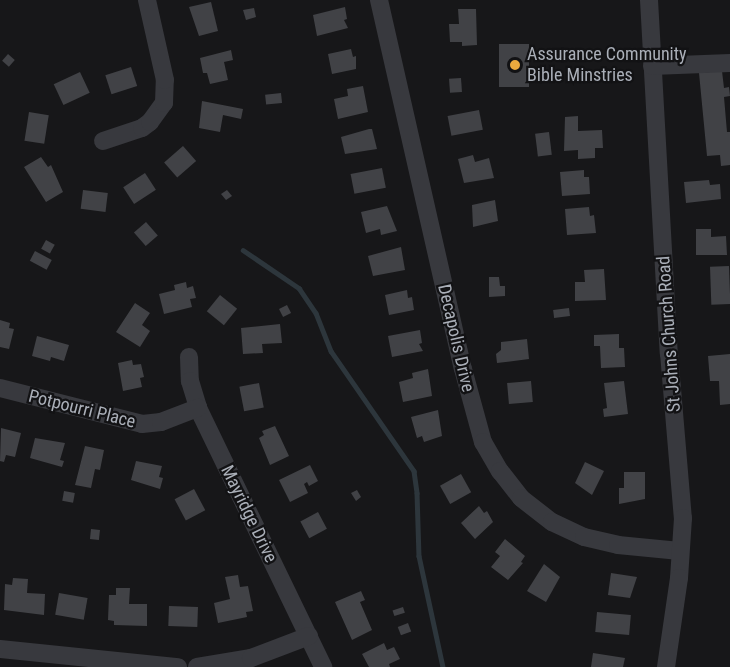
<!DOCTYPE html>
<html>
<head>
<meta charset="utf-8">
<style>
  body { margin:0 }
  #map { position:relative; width:730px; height:667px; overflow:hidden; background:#171719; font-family:"Roboto Condensed",sans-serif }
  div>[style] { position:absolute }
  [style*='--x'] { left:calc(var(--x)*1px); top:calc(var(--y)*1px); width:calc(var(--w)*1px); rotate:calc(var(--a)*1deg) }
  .stream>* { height:4.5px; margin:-2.25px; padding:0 2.25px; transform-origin:2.25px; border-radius:2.25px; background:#2d363c }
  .building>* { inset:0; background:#414246; transform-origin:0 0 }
  .minor>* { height:18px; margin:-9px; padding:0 9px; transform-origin:9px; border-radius:9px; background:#38393e }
  .dots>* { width:16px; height:16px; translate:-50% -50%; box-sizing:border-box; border:3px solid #121214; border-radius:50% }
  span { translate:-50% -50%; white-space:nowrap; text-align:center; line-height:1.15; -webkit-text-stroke:4.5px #121214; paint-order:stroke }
  .poi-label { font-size:18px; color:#aaafb8 }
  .left { translate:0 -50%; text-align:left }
  .street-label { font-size:18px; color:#aaafb8 }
</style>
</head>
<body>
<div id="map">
  <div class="stream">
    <div style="--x:243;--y:250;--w:68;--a:34.2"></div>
    <div style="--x:299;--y:288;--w:30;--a:56"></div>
    <div style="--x:316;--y:313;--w:41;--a:68.5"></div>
    <div style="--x:331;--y:351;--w:146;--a:55.3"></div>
    <div style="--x:414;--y:471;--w:22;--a:82"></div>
    <div style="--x:417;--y:493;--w:63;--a:88.2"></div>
    <div style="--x:419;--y:556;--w:114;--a:77.8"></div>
  </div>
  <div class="building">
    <div style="clip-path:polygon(211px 2px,218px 31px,199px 36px,189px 7px)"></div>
    <div style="clip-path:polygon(345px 7px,347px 19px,344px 20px,348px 28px,317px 36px,313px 15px)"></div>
    <div style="clip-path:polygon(254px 8px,256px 17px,246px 20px,243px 10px)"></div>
    <div style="clip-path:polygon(458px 9px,476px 9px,477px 45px,462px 46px,462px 42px,450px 42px,449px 24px,459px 24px)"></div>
    <div style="left:499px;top:44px;width:30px;height:43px"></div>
    <div style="clip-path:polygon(351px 49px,353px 57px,356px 56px,356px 69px,332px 74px,328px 54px)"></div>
    <div style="clip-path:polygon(231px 50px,233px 60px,224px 62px,228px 80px,210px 84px,207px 73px,203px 73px,200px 58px)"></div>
    <div style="left:8px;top:54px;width:9px;height:9px;rotate:41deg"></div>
    <div style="left:131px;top:67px;width:20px;height:27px;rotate:72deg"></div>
    <div style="clip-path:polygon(722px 71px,724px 88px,729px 87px,730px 96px,724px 97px,727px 132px,730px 132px,730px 165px,721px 166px,720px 155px,707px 156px,699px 73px)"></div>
    <div style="left:80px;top:72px;width:23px;height:29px;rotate:65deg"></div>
    <div style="left:461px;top:78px;width:14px;height:12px;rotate:86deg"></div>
    <div style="clip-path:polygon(363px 86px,368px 112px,338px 119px,334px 99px,348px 96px,347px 89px)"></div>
    <div style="left:281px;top:93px;width:10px;height:16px;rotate:84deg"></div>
    <div style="clip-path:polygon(202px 101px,243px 109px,241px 119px,223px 115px,220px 132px,199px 128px)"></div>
    <div style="left:479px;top:110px;width:20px;height:32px;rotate:79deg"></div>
    <div style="left:29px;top:112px;width:20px;height:29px;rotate:9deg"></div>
    <div style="clip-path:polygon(578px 116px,578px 131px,602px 130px,603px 148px,595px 148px,595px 158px,578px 159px,578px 150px,564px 151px,565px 117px)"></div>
    <div style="clip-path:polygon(369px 129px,372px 129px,377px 149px,345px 154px,341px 137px)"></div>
    <div style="left:549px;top:132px;width:23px;height:14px;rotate:83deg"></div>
    <div style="left:183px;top:146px;width:20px;height:25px;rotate:49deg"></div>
    <div style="clip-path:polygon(473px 155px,475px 162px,489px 158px,494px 178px,464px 183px,458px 159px)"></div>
    <div style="clip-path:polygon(41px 157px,48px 167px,51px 165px,63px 192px,46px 202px,24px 167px)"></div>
    <div style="left:382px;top:168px;width:20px;height:32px;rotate:79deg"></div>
    <div style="clip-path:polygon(584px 170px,584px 177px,589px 177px,590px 194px,562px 196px,560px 172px)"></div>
    <div style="left:145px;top:173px;width:20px;height:26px;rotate:57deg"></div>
    <div style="clip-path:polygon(709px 180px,710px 185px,720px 184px,721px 199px,686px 203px,684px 182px)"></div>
    <div style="left:83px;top:190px;width:25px;height:19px;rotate:7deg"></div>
    <div style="clip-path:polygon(227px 190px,232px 196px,226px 200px,221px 194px)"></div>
    <div style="clip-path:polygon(495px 200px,498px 221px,473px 227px,472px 205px)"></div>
    <div style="clip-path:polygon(387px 206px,397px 231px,381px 235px,380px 229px,366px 233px,361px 212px)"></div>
    <div style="clip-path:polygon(589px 207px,590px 216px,594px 215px,596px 233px,567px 235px,565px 209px)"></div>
    <div style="left:146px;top:222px;width:18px;height:16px;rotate:49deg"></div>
    <div style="clip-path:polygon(696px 229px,711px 229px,711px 237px,726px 236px,727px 255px,696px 255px)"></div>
    <div style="left:46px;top:240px;width:10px;height:10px;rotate:29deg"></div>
    <div style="clip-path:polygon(401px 247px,405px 270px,373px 276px,368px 256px)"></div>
    <div style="left:35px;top:251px;width:19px;height:11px;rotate:28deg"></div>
    <div style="left:729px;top:266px;width:38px;height:19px;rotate:88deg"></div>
    <div style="clip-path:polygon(604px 269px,606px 300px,575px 301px,575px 282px,585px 282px,584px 270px)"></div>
    <div style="clip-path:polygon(489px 277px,499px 277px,500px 286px,505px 286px,505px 296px,489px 297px)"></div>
    <div style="clip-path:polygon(186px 282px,187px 288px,193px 286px,196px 298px,190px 299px,192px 307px,164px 314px,159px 294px,175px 290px,174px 285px)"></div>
    <div style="clip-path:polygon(407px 290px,408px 298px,412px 297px,414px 310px,389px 315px,385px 295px)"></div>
    <div style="left:220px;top:295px;width:22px;height:21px;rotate:39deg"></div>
    <div style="clip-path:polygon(135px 303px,150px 313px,142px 325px,150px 331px,140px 347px,116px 332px)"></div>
    <div style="left:287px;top:305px;width:9px;height:9px;rotate:63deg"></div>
    <div style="left:569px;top:308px;width:8px;height:16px;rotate:83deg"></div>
    <div style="clip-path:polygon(0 320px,10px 323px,9px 328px,14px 329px,9px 349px,0 347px)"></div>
    <div style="clip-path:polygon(280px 324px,282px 343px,262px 344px,263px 353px,243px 354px,241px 328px)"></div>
    <div style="clip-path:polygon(420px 330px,422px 343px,419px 344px,423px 351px,392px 357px,388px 336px)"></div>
    <div style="clip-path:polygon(619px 334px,619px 348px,624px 348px,625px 367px,601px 368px,600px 346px,594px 346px,594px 335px)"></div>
    <div style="clip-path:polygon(37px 336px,69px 345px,64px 361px,51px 357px,50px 361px,32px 356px)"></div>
    <div style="clip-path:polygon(527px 339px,529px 359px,497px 363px,496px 354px,501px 350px,501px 342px)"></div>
    <div style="clip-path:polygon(730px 354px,730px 404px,720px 405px,719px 381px,710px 381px,708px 356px)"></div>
    <div style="clip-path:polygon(132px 360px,133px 365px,141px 364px,144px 377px,140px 378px,142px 387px,123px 391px,118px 363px)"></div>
    <div style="clip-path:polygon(428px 369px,432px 396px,403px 402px,399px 382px,413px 378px,412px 373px)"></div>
    <div style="left:531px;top:381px;width:21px;height:24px;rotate:85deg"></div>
    <div style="clip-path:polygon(624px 381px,628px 414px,604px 417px,603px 409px,607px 408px,604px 383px)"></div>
    <div style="left:259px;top:383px;width:25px;height:20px;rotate:79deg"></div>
    <div style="clip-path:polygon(438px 410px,442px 436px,424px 442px,422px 436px,417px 438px,411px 417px)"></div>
    <div style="clip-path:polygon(275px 426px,289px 456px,270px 465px,259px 438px,264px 435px,262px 431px)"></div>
    <div style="clip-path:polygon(1px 428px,21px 433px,15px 457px,6px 455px,4px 462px,0 461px)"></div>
    <div style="clip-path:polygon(35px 438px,65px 443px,60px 460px,64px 461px,62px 467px,30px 458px)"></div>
    <div style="clip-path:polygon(85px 446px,104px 450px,100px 470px,95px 469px,91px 488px,75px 485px)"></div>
    <div style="clip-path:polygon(136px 461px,162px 466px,159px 477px,163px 478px,160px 489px,131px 480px)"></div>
    <div style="clip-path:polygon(585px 462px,604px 471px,592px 495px,575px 483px)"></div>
    <div style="clip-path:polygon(310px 465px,318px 481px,309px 486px,307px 482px,304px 484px,308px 493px,290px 502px,279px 480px)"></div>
    <div style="clip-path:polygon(624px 472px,645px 472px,645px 499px,619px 504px,619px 488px,624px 488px)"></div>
    <div style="left:461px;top:474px;width:21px;height:24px;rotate:61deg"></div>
    <div style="left:194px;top:489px;width:24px;height:22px;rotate:62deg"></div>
    <div style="clip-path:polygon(357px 490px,361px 497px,356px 501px,351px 493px)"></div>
    <div style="left:64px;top:491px;width:11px;height:10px;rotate:10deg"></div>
    <div style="clip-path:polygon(479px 506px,484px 513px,487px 511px,493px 522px,475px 539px,461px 523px)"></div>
    <div style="left:318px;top:512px;width:19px;height:20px;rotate:62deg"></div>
    <div style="left:91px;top:529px;width:9px;height:10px;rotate:6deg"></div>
    <div style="clip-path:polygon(505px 539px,525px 556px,521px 562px,523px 563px,508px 580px,491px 567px,500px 556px,495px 552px)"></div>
    <div style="clip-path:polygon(544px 564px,560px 577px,546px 602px,527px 591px)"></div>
    <div style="clip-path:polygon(611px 573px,637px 577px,630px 598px,608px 595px)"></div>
    <div style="clip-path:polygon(238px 575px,240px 587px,248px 586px,253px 611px,246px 612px,247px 617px,218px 623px,214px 603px,230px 599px,225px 577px)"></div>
    <div style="clip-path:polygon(13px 578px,28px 579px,27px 593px,45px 594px,44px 615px,4px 610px,5px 584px,12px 585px)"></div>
    <div style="clip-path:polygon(116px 588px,130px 588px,129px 604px,147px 604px,147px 626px,114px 625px,114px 621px,108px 620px,109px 595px,116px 595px)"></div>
    <div style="clip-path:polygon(361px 591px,365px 600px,360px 602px,372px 630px,352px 640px,335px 602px)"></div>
    <div style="left:59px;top:593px;width:29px;height:22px;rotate:10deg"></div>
    <div style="left:169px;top:606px;width:29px;height:20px;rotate:2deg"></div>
    <div style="left:403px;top:607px;width:6px;height:11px;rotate:72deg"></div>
    <div style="left:597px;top:612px;width:34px;height:20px;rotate:5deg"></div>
    <div style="left:408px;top:623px;width:9px;height:11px;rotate:69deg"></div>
    <div style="clip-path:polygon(384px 643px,387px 650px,394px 647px,400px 659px,389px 664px,390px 667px,369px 667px,362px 654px)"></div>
    <div style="clip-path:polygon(593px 653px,625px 658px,623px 667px,591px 667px)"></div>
  </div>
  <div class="minor">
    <div style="--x:379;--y:0;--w:378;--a:77.2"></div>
    <div style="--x:463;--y:369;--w:76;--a:74.7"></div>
    <div style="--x:483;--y:442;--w:34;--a:60"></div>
    <div style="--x:500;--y:471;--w:34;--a:52"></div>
    <div style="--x:521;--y:498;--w:39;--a:38"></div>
    <div style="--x:552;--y:522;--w:35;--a:25"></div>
    <div style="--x:584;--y:537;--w:35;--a:13"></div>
    <div style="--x:618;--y:545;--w:62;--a:5.5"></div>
    <div style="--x:649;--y:0;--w:354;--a:86.8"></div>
    <div style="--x:669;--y:353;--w:166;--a:85.2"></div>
    <div style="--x:683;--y:518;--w:60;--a:93.8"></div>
    <div style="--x:679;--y:578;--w:90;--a:98.3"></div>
    <div style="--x:652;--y:66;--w:78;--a:-2.2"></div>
    <div style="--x:103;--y:141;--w:41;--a:-18.4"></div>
    <div style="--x:142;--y:128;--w:10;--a:-37"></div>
    <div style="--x:150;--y:122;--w:24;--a:-54"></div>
    <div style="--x:164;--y:103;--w:23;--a:-88"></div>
    <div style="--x:165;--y:80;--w:82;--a:-102.7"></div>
    <div style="--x:189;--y:357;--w:24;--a:88"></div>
    <div style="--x:190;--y:381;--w:28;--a:73"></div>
    <div style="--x:198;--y:408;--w:288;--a:64.2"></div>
    <div style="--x:0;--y:388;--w:146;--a:14.2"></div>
    <div style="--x:142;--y:424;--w:19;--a:-6"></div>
    <div style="--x:161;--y:422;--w:40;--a:-21"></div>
    <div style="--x:0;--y:649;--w:179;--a:5.8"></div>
    <div style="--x:197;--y:667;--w:55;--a:-9.5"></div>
    <div style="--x:251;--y:658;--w:62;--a:-20.8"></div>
  </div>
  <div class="dots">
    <div style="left:515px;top:65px;background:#eaa93e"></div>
  </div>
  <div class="poi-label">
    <span class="left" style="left:527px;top:65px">Assurance Community<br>Bible Minstries</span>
  </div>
  <div class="street-label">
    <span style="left:669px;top:334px;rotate:-94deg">St Johns Church Road</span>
    <span style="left:456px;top:338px;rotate:77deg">Decapolis Drive</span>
    <span style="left:82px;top:409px;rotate:14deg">Potpourri Place</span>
    <span style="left:249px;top:514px;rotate:64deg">Mayridge Drive</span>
  </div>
</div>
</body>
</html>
